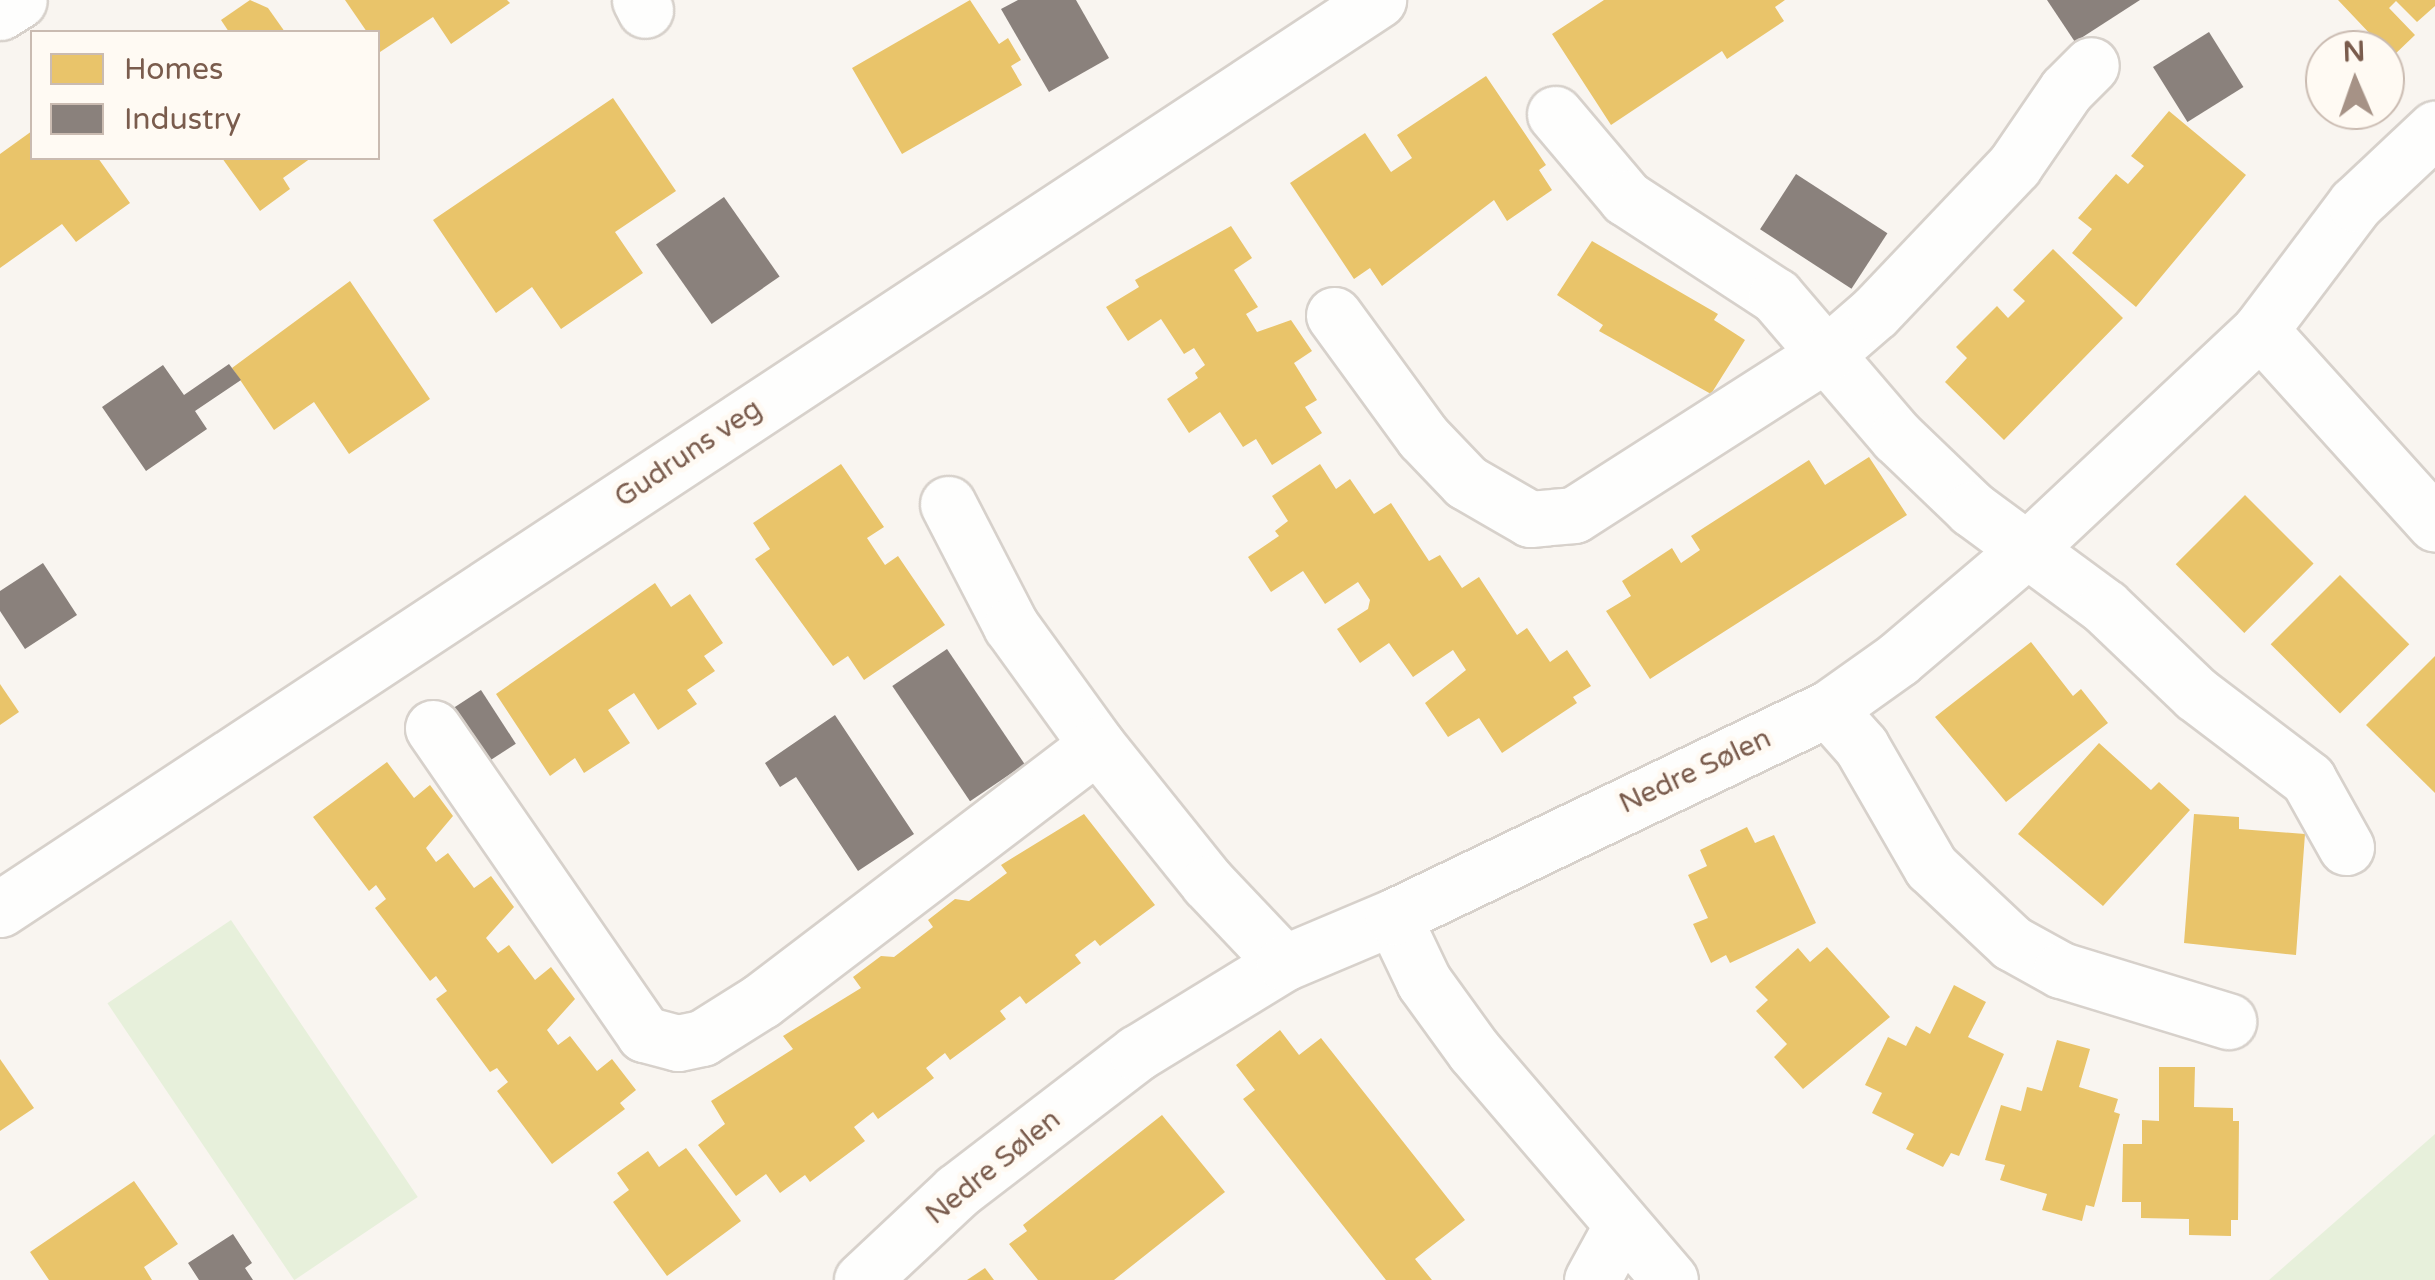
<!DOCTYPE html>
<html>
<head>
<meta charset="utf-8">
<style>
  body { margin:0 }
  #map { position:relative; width:2435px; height:1280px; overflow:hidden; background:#f9f5f0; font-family:"Varela Round",sans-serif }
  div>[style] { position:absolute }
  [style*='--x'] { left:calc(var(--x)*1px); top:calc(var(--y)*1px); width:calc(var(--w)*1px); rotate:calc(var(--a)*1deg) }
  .green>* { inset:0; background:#e7f0db; transform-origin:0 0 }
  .homes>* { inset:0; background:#e9c46a; transform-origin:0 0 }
  .industry>* { inset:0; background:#8a817c; transform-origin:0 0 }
  .roads { filter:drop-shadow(2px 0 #d7d1cb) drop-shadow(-2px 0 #d7d1cb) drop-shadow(0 2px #d7d1cb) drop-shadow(0 -2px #d7d1cb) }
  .minor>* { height:55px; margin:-27.5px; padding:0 27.5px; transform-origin:27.5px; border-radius:27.5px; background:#fefefd }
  span { translate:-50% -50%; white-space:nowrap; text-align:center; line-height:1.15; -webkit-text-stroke:10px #fffaf3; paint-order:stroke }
  .street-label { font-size:28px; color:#7a5c4d }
  .legend { position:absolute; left:30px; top:30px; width:350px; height:130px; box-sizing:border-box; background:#fffaf3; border:2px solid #cabbb1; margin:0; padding:12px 18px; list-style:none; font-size:30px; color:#7a5c4d }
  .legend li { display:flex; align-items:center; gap:20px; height:50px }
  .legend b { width:50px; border:2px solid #cabbb1 }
  .north { position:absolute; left:2305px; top:30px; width:100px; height:100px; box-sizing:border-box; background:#fffaf3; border:2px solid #cabbb1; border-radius:50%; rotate:358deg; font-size:28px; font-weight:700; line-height:40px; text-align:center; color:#7a5c4d }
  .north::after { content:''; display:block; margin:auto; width:35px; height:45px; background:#a69286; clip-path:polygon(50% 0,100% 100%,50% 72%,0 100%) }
</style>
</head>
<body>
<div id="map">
  <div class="green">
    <div style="left:231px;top:920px;width:334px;height:149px;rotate:56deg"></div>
    <div style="clip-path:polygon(2435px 1134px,2435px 1280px,2269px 1280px)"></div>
  </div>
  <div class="homes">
    <div style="clip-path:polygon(250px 0,268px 8px,285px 32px,229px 32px,221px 20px)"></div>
    <div style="clip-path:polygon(345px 0,507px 0,510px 3px,451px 44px,433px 17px,380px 52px,378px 32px,367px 32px)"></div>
    <div style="clip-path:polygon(970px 0,999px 44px,1008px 38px,1021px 60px,1011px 66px,1022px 85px,902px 154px,852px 68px)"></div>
    <div style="clip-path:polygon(1604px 0,1785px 0,1775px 7px,1784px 21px,1727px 59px,1722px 51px,1611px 125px,1552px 34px)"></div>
    <div style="clip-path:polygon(2338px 0,2435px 0,2435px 6px,2417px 22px,2396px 1px,2389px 8px,2415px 35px,2392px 57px)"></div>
    <div style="clip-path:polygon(1486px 76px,1546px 165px,1539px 170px,1552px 190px,1507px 221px,1494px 200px,1382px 286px,1370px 268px,1354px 279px,1290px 183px,1365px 133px,1391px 172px,1412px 158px,1397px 135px)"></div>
    <div style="clip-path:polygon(613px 98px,676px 191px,615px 232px,643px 273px,561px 329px,532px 287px,496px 313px,433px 220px)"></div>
    <div style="clip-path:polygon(2169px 111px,2246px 175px,2136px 307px,2072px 253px,2092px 229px,2078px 218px,2116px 174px,2128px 184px,2144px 166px,2131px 156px)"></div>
    <div style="clip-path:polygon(32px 131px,32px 158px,98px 158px,130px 203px,76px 242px,62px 224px,0 268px,0 154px)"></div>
    <div style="clip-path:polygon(222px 158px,311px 158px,283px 178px,290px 189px,260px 211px)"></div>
    <div style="clip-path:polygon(1231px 226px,1252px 258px,1234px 270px,1258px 307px,1246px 314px,1257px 332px,1291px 320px,1312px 351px,1294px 363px,1317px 400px,1305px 407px,1322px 433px,1272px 465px,1256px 439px,1243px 447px,1220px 412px,1189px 433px,1167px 399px,1198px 378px,1195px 373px,1205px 365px,1194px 348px,1184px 354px,1161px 319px,1128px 341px,1106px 307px,1139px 287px,1135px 280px)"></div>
    <div style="clip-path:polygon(1592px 241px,1718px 314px,1714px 320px,1745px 340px,1711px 394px,1599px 331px,1603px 325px,1557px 295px)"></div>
    <div style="clip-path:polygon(2053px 249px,2123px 318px,2004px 440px,1945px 382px,1967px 358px,1956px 347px,1997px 306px,2008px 318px,2025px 301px,2013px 290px)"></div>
    <div style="clip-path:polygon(350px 281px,430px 399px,349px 454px,314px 402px,274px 430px,232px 368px)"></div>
    <div style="clip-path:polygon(1869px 457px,1907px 515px,1650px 679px,1606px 611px,1631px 596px,1622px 581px,1672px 548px,1681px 563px,1700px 550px,1691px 536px,1809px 460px,1825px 485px)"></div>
    <div style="clip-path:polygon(841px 464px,884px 527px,867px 538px,885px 565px,898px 556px,945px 625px,864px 680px,848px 656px,833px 666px,755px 559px,770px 549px,753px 523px)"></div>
    <div style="clip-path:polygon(1320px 464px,1336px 489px,1350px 479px,1374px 514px,1391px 503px,1429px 561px,1440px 555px,1462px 588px,1479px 577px,1517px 635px,1527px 628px,1550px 662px,1567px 650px,1591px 686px,1573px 697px,1577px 703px,1502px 753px,1479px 718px,1448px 737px,1425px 703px,1466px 670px,1453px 650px,1413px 677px,1389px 643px,1360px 663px,1337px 629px,1368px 609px,1370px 600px,1358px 582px,1325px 604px,1303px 571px,1271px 592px,1248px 557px,1279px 536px,1275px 531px,1288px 521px,1272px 496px)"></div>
    <div style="left:2245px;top:495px;width:97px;height:98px;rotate:45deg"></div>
    <div style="left:2340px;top:575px;width:98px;height:98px;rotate:45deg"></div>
    <div style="clip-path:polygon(655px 583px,671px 607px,690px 594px,723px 643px,704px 656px,715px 671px,687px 690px,697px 704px,658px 730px,634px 693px,608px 710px,630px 743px,584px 773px,575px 758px,550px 776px,496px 694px)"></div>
    <div style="clip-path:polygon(2031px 642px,2073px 696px,2081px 689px,2108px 723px,2006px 802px,1935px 717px)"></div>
    <div style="clip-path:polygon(2435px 656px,2435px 793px,2366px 725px)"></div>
    <div style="clip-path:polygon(0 684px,19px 712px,0 725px)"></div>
    <div style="clip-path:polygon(2099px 743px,2151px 790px,2159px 782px,2190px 810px,2103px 906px,2018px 834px)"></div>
    <div style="clip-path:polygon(387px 762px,414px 798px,430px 785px,453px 816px,426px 848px,436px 862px,448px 853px,474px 888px,491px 876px,514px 907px,486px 938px,498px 953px,509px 945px,535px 980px,551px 967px,575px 999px,547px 1030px,558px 1045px,570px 1036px,597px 1071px,612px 1059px,636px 1090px,620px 1103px,625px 1109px,552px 1164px,497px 1091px,508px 1082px,497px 1068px,490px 1072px,436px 999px,447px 991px,436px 976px,430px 981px,375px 908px,386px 899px,376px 885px,369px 891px,313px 817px)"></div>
    <div style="clip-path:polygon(1084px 814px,1155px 905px,1100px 946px,1095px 940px,1075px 955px,1081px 963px,1026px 1004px,1020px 996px,1000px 1011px,1006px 1019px,950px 1060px,945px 1053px,926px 1068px,934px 1078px,878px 1119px,873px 1112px,854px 1127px,865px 1141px,810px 1182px,805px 1175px,780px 1193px,766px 1174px,736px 1196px,698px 1145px,725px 1124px,711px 1101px,793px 1049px,783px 1036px,861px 988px,853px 977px,881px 956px,894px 957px,933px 927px,928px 920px,955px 899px,969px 901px,1007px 873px,1001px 865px)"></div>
    <div style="clip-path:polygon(2194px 814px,2239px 817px,2239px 829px,2305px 834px,2296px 955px,2184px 943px)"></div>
    <div style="clip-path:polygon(1747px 827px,1755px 843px,1774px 835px,1816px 923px,1730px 963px,1726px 955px,1711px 963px,1693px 924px,1708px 918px,1688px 875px,1707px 866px,1700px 850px)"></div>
    <div style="clip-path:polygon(1827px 947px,1890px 1017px,1803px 1089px,1774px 1057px,1787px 1044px,1756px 1011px,1768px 1000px,1755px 987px,1798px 948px,1810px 962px)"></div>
    <div style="clip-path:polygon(1954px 985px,1986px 1002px,1968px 1037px,2004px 1054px,1959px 1156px,1951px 1153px,1943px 1167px,1906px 1149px,1914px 1134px,1872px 1113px,1882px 1093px,1865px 1085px,1888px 1037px,1906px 1046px,1916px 1026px,1930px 1034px)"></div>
    <div style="clip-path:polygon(1280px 1030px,1299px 1055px,1321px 1038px,1465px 1220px,1415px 1259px,1432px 1280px,1386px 1280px,1243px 1099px,1255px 1090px,1236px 1065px)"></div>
    <div style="clip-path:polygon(2057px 1040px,2090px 1049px,2079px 1087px,2118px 1099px,2114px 1112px,2120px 1114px,2094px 1207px,2086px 1205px,2082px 1221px,2042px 1210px,2047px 1194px,2000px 1180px,2005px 1165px,1985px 1160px,2001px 1105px,2021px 1111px,2027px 1087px,2042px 1091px)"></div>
    <div style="clip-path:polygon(0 1059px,34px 1108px,0 1131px)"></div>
    <div style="clip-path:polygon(2159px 1067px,2195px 1067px,2194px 1107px,2233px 1108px,2233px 1121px,2239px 1121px,2238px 1220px,2231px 1220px,2231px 1236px,2189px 1235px,2189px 1219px,2141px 1218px,2141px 1202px,2122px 1202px,2123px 1144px,2142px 1144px,2142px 1120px,2159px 1121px)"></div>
    <div style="clip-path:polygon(1162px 1115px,1225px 1192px,1114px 1280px,1038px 1280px,1009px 1244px,1027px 1231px,1023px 1225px)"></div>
    <div style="clip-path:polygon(686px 1148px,741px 1221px,667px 1276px,613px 1202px,629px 1190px,617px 1173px,648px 1151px,659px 1167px)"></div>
    <div style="clip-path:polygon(134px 1181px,178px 1244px,144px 1267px,152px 1280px,49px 1280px,30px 1252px)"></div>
    <div style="clip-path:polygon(985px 1268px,994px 1280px,967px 1280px)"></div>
  </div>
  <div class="industry">
    <div style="clip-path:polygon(1018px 0,1076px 0,1109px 58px,1049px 92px,1001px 9px)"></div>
    <div style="clip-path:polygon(2047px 0,2140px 0,2075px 42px)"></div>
    <div style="left:2209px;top:32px;width:65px;height:66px;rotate:58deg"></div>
    <div style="left:1796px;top:174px;width:109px;height:66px;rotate:33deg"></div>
    <div style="left:724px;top:197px;width:97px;height:83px;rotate:55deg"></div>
    <div style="clip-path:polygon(229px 364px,241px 380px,195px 411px,207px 429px,146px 471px,102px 407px,163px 365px,184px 395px)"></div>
    <div style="clip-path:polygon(43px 563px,77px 615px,25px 649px,0 611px,0 591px)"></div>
    <div style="left:947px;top:649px;width:139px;height:66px;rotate:56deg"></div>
    <div style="left:481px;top:690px;width:64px;height:43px;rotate:57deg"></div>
    <div style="clip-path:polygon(835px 715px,914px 834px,858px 871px,796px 777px,780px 787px,765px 763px)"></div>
    <div style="clip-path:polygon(233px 1234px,252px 1263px,245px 1268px,253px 1280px,199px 1280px,188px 1263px)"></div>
  </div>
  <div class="roads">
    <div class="minor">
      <div style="--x:640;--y:0;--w:11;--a:63"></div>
      <div style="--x:0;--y:12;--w:22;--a:-32"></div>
      <div style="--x:1555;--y:114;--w:110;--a:49.8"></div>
      <div style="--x:1626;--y:198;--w:179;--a:33.2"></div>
      <div style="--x:1776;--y:296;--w:186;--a:49.4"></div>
      <div style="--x:1897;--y:437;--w:104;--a:43.8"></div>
      <div style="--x:1972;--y:509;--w:165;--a:36.4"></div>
      <div style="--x:2105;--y:607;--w:126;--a:43.7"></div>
      <div style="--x:2196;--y:694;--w:141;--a:37.2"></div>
      <div style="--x:2308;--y:779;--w:78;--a:60.8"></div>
      <div style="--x:1334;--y:315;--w:151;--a:53.9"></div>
      <div style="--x:1423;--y:437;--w:62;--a:46.3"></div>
      <div style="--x:1466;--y:482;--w:74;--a:30"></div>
      <div style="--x:1530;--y:519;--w:44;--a:-5.2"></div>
      <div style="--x:1574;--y:515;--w:303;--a:-32.6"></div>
      <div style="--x:1829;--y:352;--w:61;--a:-41"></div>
      <div style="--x:1875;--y:312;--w:202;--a:-46.4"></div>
      <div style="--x:2014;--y:166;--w:92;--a:-55.6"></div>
      <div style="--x:2066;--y:90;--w:35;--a:-45"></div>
      <div style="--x:2260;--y:330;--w:158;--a:-53"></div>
      <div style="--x:2355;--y:204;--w:110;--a:-43.2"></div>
      <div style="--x:948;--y:504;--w:137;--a:62.7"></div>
      <div style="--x:1011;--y:626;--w:147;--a:54.1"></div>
      <div style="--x:1097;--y:745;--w:177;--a:51.2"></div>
      <div style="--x:1208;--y:883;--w:110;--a:46.5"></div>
      <div style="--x:1828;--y:709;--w:50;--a:48.3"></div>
      <div style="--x:1861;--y:746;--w:140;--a:60"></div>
      <div style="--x:1931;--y:867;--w:111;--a:43.2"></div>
      <div style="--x:2012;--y:943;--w:56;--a:28.9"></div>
      <div style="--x:2061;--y:970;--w:175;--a:17"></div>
      <div style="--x:433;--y:728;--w:372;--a:55.4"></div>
      <div style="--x:644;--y:1034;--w:35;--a:15"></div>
      <div style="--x:678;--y:1043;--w:25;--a:-12"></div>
      <div style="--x:702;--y:1038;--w:70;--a:-32.1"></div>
      <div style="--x:761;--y:1001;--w:422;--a:-37.3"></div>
      <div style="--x:0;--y:909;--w:1651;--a:-33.41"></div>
      <div style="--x:1393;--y:917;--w:72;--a:64.5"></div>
      <div style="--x:1424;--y:982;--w:85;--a:54.1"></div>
      <div style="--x:1474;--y:1051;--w:301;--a:49.4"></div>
      <div style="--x:862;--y:1280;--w:130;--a:-43.1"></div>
      <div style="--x:957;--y:1191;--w:227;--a:-37.5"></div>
      <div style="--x:1137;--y:1053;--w:172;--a:-31.5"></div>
      <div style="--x:1284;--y:963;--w:118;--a:-22.9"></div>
      <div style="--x:1393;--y:917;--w:482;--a:-25.6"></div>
      <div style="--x:1828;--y:709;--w:86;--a:-35.5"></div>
      <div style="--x:1898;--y:659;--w:165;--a:-40.3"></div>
      <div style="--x:2024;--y:552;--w:324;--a:-43.2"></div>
      <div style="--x:2260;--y:330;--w:261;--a:47.9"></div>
      <div style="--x:1592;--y:1280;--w:63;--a:-61.4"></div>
    </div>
  </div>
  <div class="street-label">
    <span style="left:688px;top:453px;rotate:-34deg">Gudruns veg</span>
    <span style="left:1695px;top:771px;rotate:-25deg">Nedre Sølen</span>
    <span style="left:993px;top:1167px;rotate:-39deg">Nedre Sølen</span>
  </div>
  <ul class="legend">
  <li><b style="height:28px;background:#e9c46a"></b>Homes</li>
  <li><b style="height:28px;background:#8a817c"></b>Industry</li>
  </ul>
  <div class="north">N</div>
</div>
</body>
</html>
